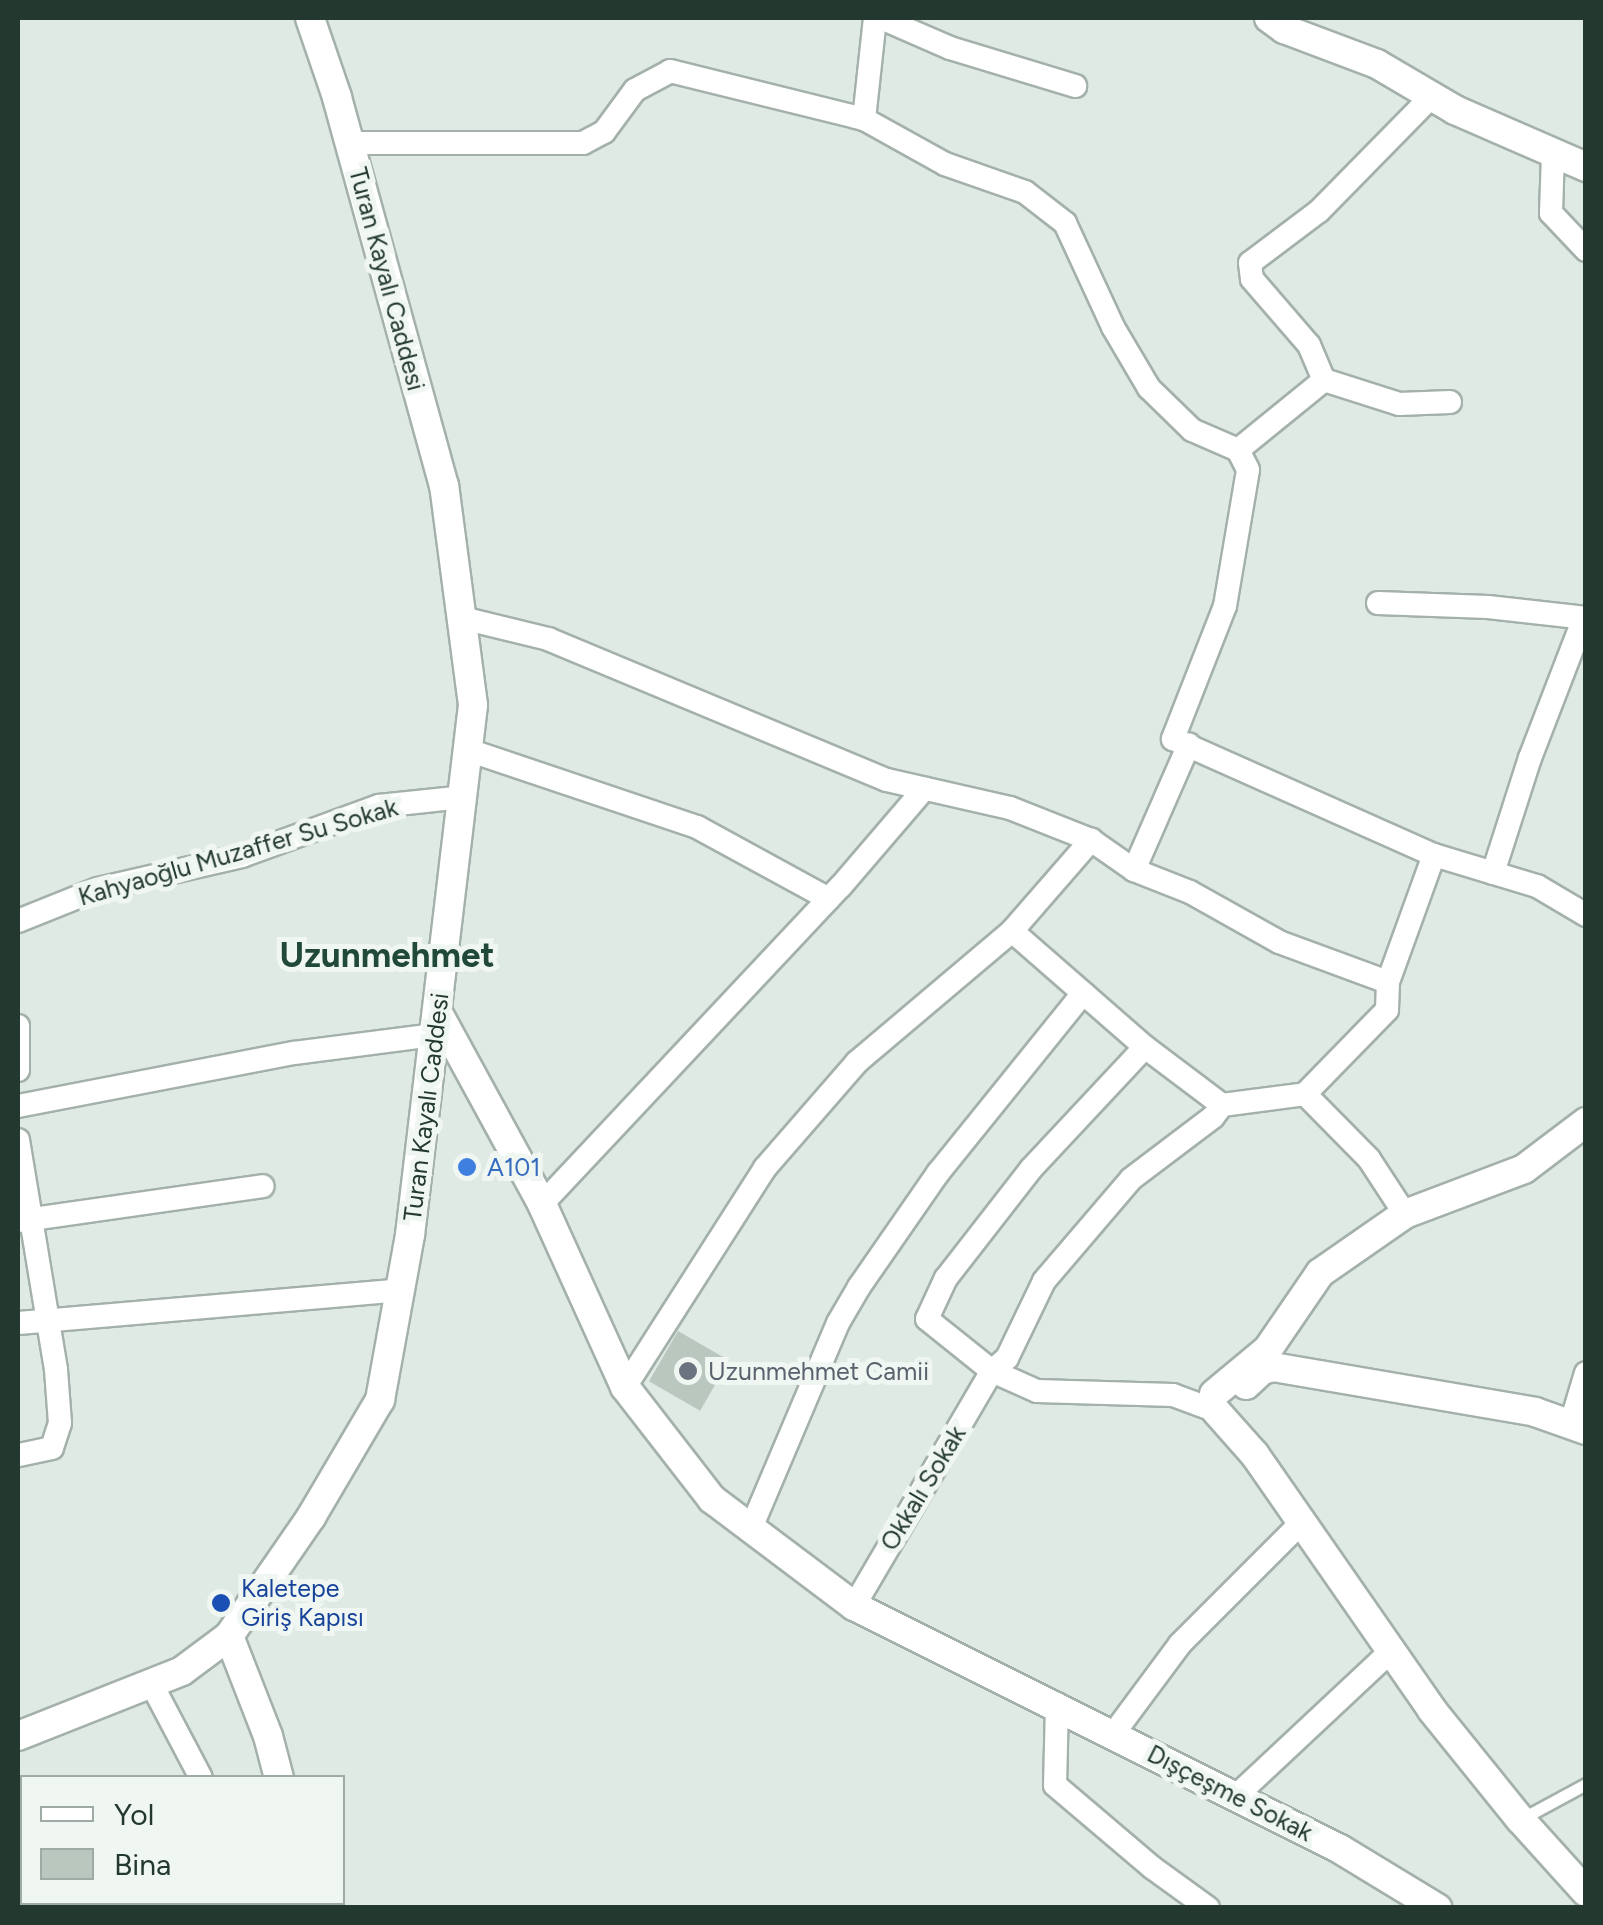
<!DOCTYPE html>
<html>
<head>
<meta charset="utf-8">
<style>
  body { margin:0 }
  #map { position:relative; width:1603px; height:1925px; overflow:hidden; background:#e0eae4; font-family:Figtree,sans-serif }
  div>[style] { position:absolute }
  [style*='--x'] { left:calc(var(--x)*1px); top:calc(var(--y)*1px); width:calc(var(--w)*1px); rotate:calc(var(--a)*1deg) }
  .building>* { inset:0; background:#b9c7bf; transform-origin:0 0 }
  .roads { filter:drop-shadow(2px 0 #a4b1aa) drop-shadow(-2px 0 #a4b1aa) drop-shadow(0 2px #a4b1aa) drop-shadow(0 -2px #a4b1aa) }
  .service>* { height:11px; margin:-5.5px; padding:0 5.5px; transform-origin:5.5px; border-radius:5.5px; background:#fff }
  .minor>* { height:22px; margin:-11px; padding:0 11px; transform-origin:11px; border-radius:11px; background:#fff }
  .tertiary>* { height:28px; margin:-14px; padding:0 14px; transform-origin:14px; border-radius:14px; background:#fff }
  .dots>* { width:28px; height:28px; translate:-50% -50%; box-sizing:border-box; border:5px solid #f0f7f2; border-radius:50% }
  span { translate:-50% -50%; white-space:nowrap; text-align:center; line-height:1.15; -webkit-text-stroke:10px #f0f7f2; paint-order:stroke }
  .street-label { font-size:25px; color:#23392f }
  .shop-label { font-size:25px; color:#366cbe }
  .left { translate:0 -50%; text-align:left }
  .worship-label { font-size:25px; color:#5b616d }
  .transit-label { font-size:25px; color:#164399 }
  .district-label { font-size:35px; color:#214937; font-weight:700 }
  .frame { position:absolute; inset:0; border:20px solid #23392f; pointer-events:none }
  .legend { position:absolute; left:20px; top:1775px; width:325px; height:130px; box-sizing:border-box; background:#f0f7f2; border:2px solid #9eaba4; margin:0; padding:12px 18px; list-style:none; font-size:30px; color:#23392f }
  .legend li { display:flex; align-items:center; gap:20px; height:50px }
  .legend b { width:50px; border:2px solid #9eaba4 }
</style>
</head>
<body>
<div id="map">
  <div class="building">
    <div style="left:678px;top:1331px;width:59px;height:58px;rotate:30deg"></div>
  </div>
  <div class="roads">
    <div class="service">
      <div style="--x:1523;--y:1818;--w:72;--a:-28.4"></div>
    </div>
    <div class="minor">
      <div style="--x:875;--y:18;--w:102;--a:96.2"></div>
      <div style="--x:864;--y:119;--w:93;--a:29.1"></div>
      <div style="--x:945;--y:164;--w:85;--a:19.3"></div>
      <div style="--x:1025;--y:192;--w:51;--a:37.8"></div>
      <div style="--x:1065;--y:223;--w:115;--a:65.2"></div>
      <div style="--x:1113;--y:327;--w:71;--a:59.5"></div>
      <div style="--x:1149;--y:388;--w:60;--a:44.3"></div>
      <div style="--x:1192;--y:430;--w:50;--a:23.5"></div>
      <div style="--x:1238;--y:450;--w:22;--a:63"></div>
      <div style="--x:1248;--y:470;--w:138;--a:99.6"></div>
      <div style="--x:1225;--y:606;--w:143;--a:111.4"></div>
      <div style="--x:1173;--y:739;--w:286;--a:24"></div>
      <div style="--x:1434;--y:855;--w:108;--a:16.8"></div>
      <div style="--x:1537;--y:886;--w:57;--a:30.6"></div>
      <div style="--x:881;--y:18;--w:75;--a:23.5"></div>
      <div style="--x:950;--y:48;--w:131;--a:16.9"></div>
      <div style="--x:1432;--y:96;--w:161;--a:134.5"></div>
      <div style="--x:1319;--y:211;--w:86;--a:143"></div>
      <div style="--x:1250;--y:263;--w:16;--a:83"></div>
      <div style="--x:1252;--y:279;--w:87;--a:49.2"></div>
      <div style="--x:1309;--y:345;--w:38;--a:67"></div>
      <div style="--x:1324;--y:380;--w:79;--a:17.7"></div>
      <div style="--x:1399;--y:404;--w:51;--a:-2.2"></div>
      <div style="--x:350;--y:143;--w:233;--a:0"></div>
      <div style="--x:583;--y:143;--w:24;--a:-28"></div>
      <div style="--x:604;--y:132;--w:52;--a:-53.6"></div>
      <div style="--x:635;--y:90;--w:40;--a:-28"></div>
      <div style="--x:670;--y:71;--w:200;--a:13.9"></div>
      <div style="--x:1553;--y:153;--w:60;--a:91.9"></div>
      <div style="--x:1551;--y:213;--w:51;--a:46.6"></div>
      <div style="--x:1238;--y:450;--w:111;--a:-39.1"></div>
      <div style="--x:1378;--y:603;--w:110;--a:2.1"></div>
      <div style="--x:1488;--y:607;--w:99;--a:6.4"></div>
      <div style="--x:462;--y:618;--w:89;--a:13.7"></div>
      <div style="--x:548;--y:639;--w:367;--a:22.6"></div>
      <div style="--x:887;--y:780;--w:126;--a:12.8"></div>
      <div style="--x:1010;--y:808;--w:87;--a:21.6"></div>
      <div style="--x:1091;--y:840;--w:52;--a:34.9"></div>
      <div style="--x:1134;--y:870;--w:60;--a:21.4"></div>
      <div style="--x:1190;--y:892;--w:102;--a:29.3"></div>
      <div style="--x:1279;--y:942;--w:116;--a:20.2"></div>
      <div style="--x:1388;--y:982;--w:135;--a:-70.1"></div>
      <div style="--x:468;--y:750;--w:242;--a:18.6"></div>
      <div style="--x:697;--y:827;--w:150;--a:28.6"></div>
      <div style="--x:1134;--y:870;--w:137;--a:-66.4"></div>
      <div style="--x:1493;--y:873;--w:121;--a:-72.2"></div>
      <div style="--x:1530;--y:758;--w:150;--a:-68.9"></div>
      <div style="--x:18;--y:921;--w:86;--a:-21.8"></div>
      <div style="--x:98;--y:889;--w:148;--a:-12.9"></div>
      <div style="--x:242;--y:856;--w:146;--a:-20.1"></div>
      <div style="--x:379;--y:806;--w:84;--a:-6.1"></div>
      <div style="--x:1012;--y:931;--w:176;--a:41.1"></div>
      <div style="--x:1145;--y:1047;--w:96;--a:37"></div>
      <div style="--x:18;--y:1026;--w:44;--a:90"></div>
      <div style="--x:1145;--y:1047;--w:167;--a:133.1"></div>
      <div style="--x:1031;--y:1169;--w:138;--a:127.9"></div>
      <div style="--x:946;--y:1278;--w:45;--a:114.9"></div>
      <div style="--x:927;--y:1319;--w:83;--a:38.7"></div>
      <div style="--x:992;--y:1371;--w:49;--a:24"></div>
      <div style="--x:1037;--y:1391;--w:136;--a:1.7"></div>
      <div style="--x:1173;--y:1395;--w:46;--a:20.4"></div>
      <div style="--x:1305;--y:1094;--w:117;--a:-45.7"></div>
      <div style="--x:1387;--y:1010;--w:28;--a:-88"></div>
      <div style="--x:18;--y:1106;--w:281;--a:-10.9"></div>
      <div style="--x:294;--y:1053;--w:142;--a:-7.3"></div>
      <div style="--x:18;--y:1140;--w:233;--a:80.6"></div>
      <div style="--x:56;--y:1370;--w:53;--a:85.7"></div>
      <div style="--x:60;--y:1423;--w:26;--a:108"></div>
      <div style="--x:52;--y:1448;--w:35;--a:168"></div>
      <div style="--x:542;--y:1204;--w:436;--a:-46.8"></div>
      <div style="--x:841;--y:886;--w:128;--a:-49.4"></div>
      <div style="--x:18;--y:1221;--w:247;--a:-8.1"></div>
      <div style="--x:18;--y:1323;--w:383;--a:-4.9"></div>
      <div style="--x:625;--y:1387;--w:260;--a:-57.4"></div>
      <div style="--x:765;--y:1168;--w:140;--a:-49"></div>
      <div style="--x:857;--y:1062;--w:203;--a:-40.2"></div>
      <div style="--x:1012;--y:931;--w:121;--a:-49"></div>
      <div style="--x:1571;--y:1423;--w:52;--a:-73.3"></div>
      <div style="--x:751;--y:1528;--w:223;--a:-67"></div>
      <div style="--x:838;--y:1323;--w:42;--a:-59.7"></div>
      <div style="--x:859;--y:1287;--w:139;--a:-55.3"></div>
      <div style="--x:938;--y:1173;--w:231;--a:-51.1"></div>
      <div style="--x:854;--y:1606;--w:273;--a:-59.6"></div>
      <div style="--x:992;--y:1371;--w:20;--a:-41"></div>
      <div style="--x:1007;--y:1358;--w:85;--a:-64.3"></div>
      <div style="--x:1044;--y:1281;--w:134;--a:-49.5"></div>
      <div style="--x:1131;--y:1179;--w:103;--a:-37.1"></div>
      <div style="--x:1213;--y:1117;--w:15;--a:-53"></div>
      <div style="--x:1222;--y:1105;--w:84;--a:-7.5"></div>
      <div style="--x:1305;--y:1094;--w:91;--a:45.4"></div>
      <div style="--x:1369;--y:1159;--w:66;--a:56.8"></div>
      <div style="--x:151;--y:1683;--w:107;--a:62.2"></div>
      <div style="--x:1057;--y:1704;--w:81;--a:91.4"></div>
      <div style="--x:1055;--y:1785;--w:128;--a:40.3"></div>
      <div style="--x:1153;--y:1868;--w:68;--a:36"></div>
      <div style="--x:1114;--y:1733;--w:111;--a:-53.4"></div>
      <div style="--x:1180;--y:1644;--w:170;--a:-45"></div>
      <div style="--x:1234;--y:1798;--w:215;--a:-43.1"></div>
      <div style="--x:185;--y:1908;--w:6;--a:-72"></div>
    </div>
    <div class="tertiary">
      <div style="--x:1269;--y:18;--w:19;--a:36"></div>
      <div style="--x:1284;--y:29;--w:99;--a:20.6"></div>
      <div style="--x:1377;--y:64;--w:91;--a:30.5"></div>
      <div style="--x:1455;--y:110;--w:143;--a:23.5"></div>
      <div style="--x:438;--y:1013;--w:217;--a:61.4"></div>
      <div style="--x:542;--y:1204;--w:201;--a:65.6"></div>
      <div style="--x:625;--y:1387;--w:142;--a:52.2"></div>
      <div style="--x:712;--y:1499;--w:178;--a:37"></div>
      <div style="--x:854;--y:1606;--w:543;--a:26.57"></div>
      <div style="--x:1340;--y:1849;--w:114;--a:31.3"></div>
      <div style="--x:1246;--y:1385;--w:22;--a:-43"></div>
      <div style="--x:1262;--y:1370;--w:11;--a:-15"></div>
      <div style="--x:1273;--y:1367;--w:266;--a:9.7"></div>
      <div style="--x:1535;--y:1412;--w:54;--a:19.4"></div>
      <div style="--x:1214;--y:1394;--w:70;--a:-39.8"></div>
      <div style="--x:1268;--y:1349;--w:92;--a:-55.6"></div>
      <div style="--x:1320;--y:1273;--w:103;--a:-34.8"></div>
      <div style="--x:1405;--y:1214;--w:127;--a:-20.7"></div>
      <div style="--x:1524;--y:1169;--w:78;--a:-37.2"></div>
      <div style="--x:1216;--y:1411;--w:59;--a:48.4"></div>
      <div style="--x:1255;--y:1455;--w:310;--a:55.2"></div>
      <div style="--x:1432;--y:1710;--w:140;--a:51.1"></div>
      <div style="--x:1520;--y:1819;--w:98;--a:47.9"></div>
      <div style="--x:229;--y:1636;--w:107;--a:68.7"></div>
      <div style="--x:268;--y:1736;--w:43;--a:75.3"></div>
      <div style="--x:18;--y:1736;--w:176;--a:-21.6"></div>
      <div style="--x:182;--y:1671;--w:59;--a:-36.7"></div>
      <div style="--x:229;--y:1636;--w:145;--a:-55.4"></div>
      <div style="--x:311;--y:1517;--w:136;--a:-59.5"></div>
      <div style="--x:380;--y:1400;--w:168;--a:-79.7"></div>
      <div style="--x:410;--y:1235;--w:534;--a:-83.22"></div>
      <div style="--x:473;--y:705;--w:221;--a:-97.5"></div>
      <div style="--x:444;--y:486;--w:403;--a:-105.4"></div>
      <div style="--x:337;--y:97;--w:83;--a:-108.9"></div>
      <div style="--x:270;--y:1908;--w:6;--a:-81"></div>
    </div>
  </div>
  <div class="dots">
    <div style="left:467px;top:1167px;background:#3f7fe0"></div>
    <div style="left:688px;top:1371px;background:#6b7280"></div>
    <div style="left:221px;top:1603px;background:#1a4fb4"></div>
  </div>
  <div class="street-label">
    <span style="left:387px;top:279px;rotate:75deg">Turan Kayalı Caddesi</span>
    <span style="left:238px;top:852px;rotate:-16deg">Kahyaoğlu Muzaffer Su Sokak</span>
    <span style="left:426px;top:1107px;rotate:-83deg">Turan Kayalı Caddesi</span>
    <span style="left:923px;top:1488px;rotate:-59deg">Okkalı Sokak</span>
    <span style="left:1230px;top:1793px;rotate:27deg">Dışçeşme Sokak</span>
  </div>
  <div class="shop-label">
    <span class="left" style="left:487px;top:1167px">A101</span>
  </div>
  <div class="worship-label">
    <span class="left" style="left:708px;top:1371px">Uzunmehmet Camii</span>
  </div>
  <div class="transit-label">
    <span class="left" style="left:241px;top:1603px">Kaletepe<br>Giriş Kapısı</span>
  </div>
  <div class="district-label">
    <span style="left:387px;top:955px">Uzunmehmet</span>
  </div>
  <div class="frame"></div>
  <ul class="legend">
  <li><b style="height:12px;background:#fff"></b>Yol</li>
  <li><b style="height:28px;background:#b9c7bf"></b>Bina</li>
  </ul>
</div>
</body>
</html>
